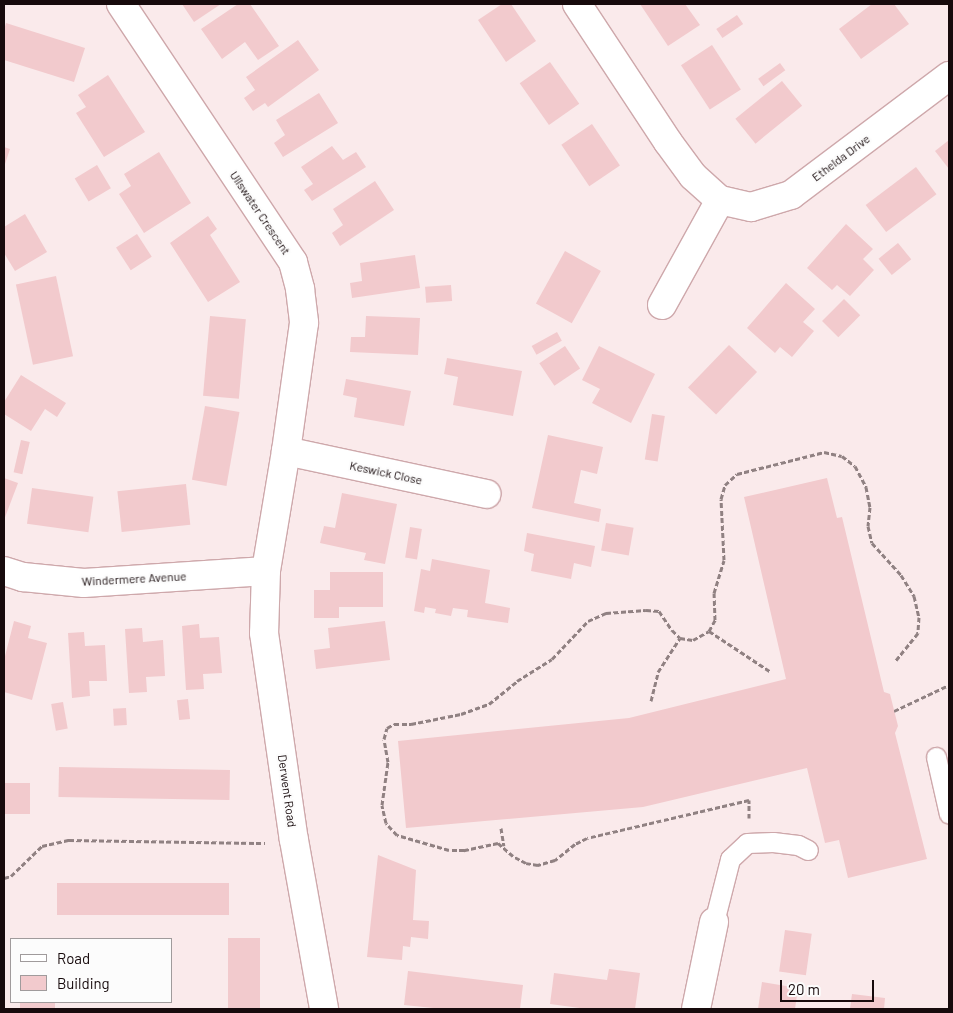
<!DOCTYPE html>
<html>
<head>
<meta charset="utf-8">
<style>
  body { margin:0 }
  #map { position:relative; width:953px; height:1013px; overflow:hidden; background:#faeaeb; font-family:Barlow,sans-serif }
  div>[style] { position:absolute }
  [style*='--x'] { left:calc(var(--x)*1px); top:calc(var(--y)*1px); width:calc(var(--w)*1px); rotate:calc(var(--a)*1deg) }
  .building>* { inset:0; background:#f2cacd; transform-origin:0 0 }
  .path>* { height:3px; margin-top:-1.5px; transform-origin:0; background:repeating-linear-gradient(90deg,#908182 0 5px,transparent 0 7.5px) }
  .roads { filter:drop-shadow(1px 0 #cea8ab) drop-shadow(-1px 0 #cea8ab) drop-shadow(0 1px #cea8ab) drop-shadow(0 -1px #cea8ab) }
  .lane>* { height:19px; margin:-9.5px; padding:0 9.5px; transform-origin:9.5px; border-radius:9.5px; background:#fff }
  .street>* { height:28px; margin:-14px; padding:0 14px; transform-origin:14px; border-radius:14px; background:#fff }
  span { translate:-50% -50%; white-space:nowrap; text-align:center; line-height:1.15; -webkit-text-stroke:4.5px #fcfcfc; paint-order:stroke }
  .street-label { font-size:12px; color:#170a0c }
  .frame { position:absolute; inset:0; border:5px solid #170a0c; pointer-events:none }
  .legend { position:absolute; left:10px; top:938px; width:162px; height:65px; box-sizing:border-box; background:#fcfcfc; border:1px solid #a09b9c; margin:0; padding:6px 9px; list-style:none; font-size:15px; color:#170a0c }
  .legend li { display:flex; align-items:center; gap:10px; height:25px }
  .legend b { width:25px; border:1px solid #a09b9c }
  .scale { position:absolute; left:780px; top:980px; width:94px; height:22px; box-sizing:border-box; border:2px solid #170a0c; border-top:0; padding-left:6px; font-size:15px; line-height:18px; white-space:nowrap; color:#170a0c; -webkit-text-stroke:4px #fcfcfc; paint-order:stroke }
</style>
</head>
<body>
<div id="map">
  <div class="building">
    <div style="clip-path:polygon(182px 4px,221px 4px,194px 22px)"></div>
    <div style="clip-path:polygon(238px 4px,250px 4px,279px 46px,258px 60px,245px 42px,222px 59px,201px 29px)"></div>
    <div style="clip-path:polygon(502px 4px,511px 4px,536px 41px,506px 62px,478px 20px)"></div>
    <div style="clip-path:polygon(640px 4px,685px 4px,700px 25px,668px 46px)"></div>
    <div style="clip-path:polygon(872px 4px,894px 4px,909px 24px,861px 59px,839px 29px)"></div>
    <div style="left:737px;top:15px;width:11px;height:25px;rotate:56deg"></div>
    <div style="clip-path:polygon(6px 23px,85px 48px,74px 82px,4px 60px,4px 30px)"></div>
    <div style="clip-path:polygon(298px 40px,319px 70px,268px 107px,265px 103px,253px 111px,244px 98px,255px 90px,246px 77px)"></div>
    <div style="left:712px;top:45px;width:53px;height:37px;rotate:57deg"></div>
    <div style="left:550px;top:62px;width:51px;height:37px;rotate:55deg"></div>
    <div style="left:780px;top:63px;width:9px;height:27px;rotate:54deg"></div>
    <div style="clip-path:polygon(108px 75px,145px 132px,104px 157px,76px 113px,86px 107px,78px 95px)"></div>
    <div style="left:782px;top:81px;width:32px;height:60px;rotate:51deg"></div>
    <div style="clip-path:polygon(319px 93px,338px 123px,283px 157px,274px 143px,285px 135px,276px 120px)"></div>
    <div style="left:592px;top:124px;width:50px;height:37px;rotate:56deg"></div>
    <div style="clip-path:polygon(949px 140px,949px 169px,935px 151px)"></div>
    <div style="clip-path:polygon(332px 146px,343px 160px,356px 152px,366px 167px,312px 201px,304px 190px,313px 184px,301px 167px)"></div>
    <div style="clip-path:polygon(4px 147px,10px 149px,4px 167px)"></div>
    <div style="clip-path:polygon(159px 152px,191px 203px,144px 233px,119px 194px,131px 186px,124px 174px)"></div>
    <div style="left:97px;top:165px;width:27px;height:26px;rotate:59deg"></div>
    <div style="left:916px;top:167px;width:34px;height:63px;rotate:53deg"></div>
    <div style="clip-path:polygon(375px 181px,394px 210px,340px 246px,332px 233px,343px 225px,333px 209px)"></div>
    <div style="clip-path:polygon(25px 214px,47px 252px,15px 271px,4px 253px,4px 227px)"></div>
    <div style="clip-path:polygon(208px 216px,217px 229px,210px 235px,240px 282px,208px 302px,170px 243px)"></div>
    <div style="clip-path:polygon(846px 224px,873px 249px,863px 259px,874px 270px,850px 296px,837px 285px,832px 290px,807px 268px)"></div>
    <div style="left:137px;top:234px;width:27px;height:25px;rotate:57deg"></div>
    <div style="left:898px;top:243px;width:21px;height:25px;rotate:51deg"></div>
    <div style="left:565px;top:251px;width:41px;height:60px;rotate:29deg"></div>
    <div style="clip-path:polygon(415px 255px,420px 288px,352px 298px,350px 283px,362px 281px,360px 263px)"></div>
    <div style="left:56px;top:276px;width:82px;height:41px;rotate:78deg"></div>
    <div style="clip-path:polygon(786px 283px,815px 309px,803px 322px,814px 331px,792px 357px,780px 347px,775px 353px,747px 328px)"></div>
    <div style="left:451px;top:285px;width:16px;height:26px;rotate:86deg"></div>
    <div style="left:844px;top:299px;width:23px;height:31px;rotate:45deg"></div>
    <div style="left:210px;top:316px;width:36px;height:80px;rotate:5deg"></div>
    <div style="clip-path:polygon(366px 316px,420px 318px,418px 355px,350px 352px,351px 337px,365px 337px)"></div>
    <div style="left:557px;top:332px;width:10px;height:29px;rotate:61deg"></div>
    <div style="left:729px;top:345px;width:39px;height:59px;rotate:44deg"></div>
    <div style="left:565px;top:346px;width:27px;height:31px;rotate:56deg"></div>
    <div style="clip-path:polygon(599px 346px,655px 374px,631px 423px,592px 403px,600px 389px,582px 380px)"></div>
    <div style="clip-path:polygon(447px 358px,522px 371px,513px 416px,453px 405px,458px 377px,444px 374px)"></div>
    <div style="clip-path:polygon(21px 375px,66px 403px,57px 417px,45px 409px,31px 431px,4px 414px,4px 402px)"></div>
    <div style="clip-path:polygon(346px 379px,411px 391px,404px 426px,354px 417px,357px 398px,343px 395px)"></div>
    <div style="left:205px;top:406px;width:35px;height:75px;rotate:10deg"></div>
    <div style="left:652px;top:414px;width:13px;height:46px;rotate:9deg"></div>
    <div style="clip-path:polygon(548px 435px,603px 447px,597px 474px,581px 470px,574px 503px,601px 509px,599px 522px,532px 508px)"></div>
    <div style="left:21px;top:440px;width:9px;height:33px;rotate:13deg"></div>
    <div style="clip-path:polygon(4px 478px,18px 483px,4px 520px)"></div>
    <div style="clip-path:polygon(827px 478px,837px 518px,842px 517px,884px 692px,890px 694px,898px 726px,895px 733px,927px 859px,848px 878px,839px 840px,825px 843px,807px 768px,643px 807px,406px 828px,398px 741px,629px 718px,786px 679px,744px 497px)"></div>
    <div style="left:186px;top:484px;width:41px;height:69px;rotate:84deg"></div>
    <div style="left:32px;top:488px;width:62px;height:36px;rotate:8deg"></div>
    <div style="clip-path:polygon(342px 493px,397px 504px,385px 564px,364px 560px,366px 553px,320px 543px,324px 526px,335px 528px)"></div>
    <div style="left:606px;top:523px;width:28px;height:28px;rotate:10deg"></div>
    <div style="left:410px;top:527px;width:12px;height:31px;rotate:9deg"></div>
    <div style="clip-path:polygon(527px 533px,595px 546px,591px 567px,574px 563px,571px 579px,531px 571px,534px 554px,524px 551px)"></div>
    <div style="clip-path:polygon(432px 559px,490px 570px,485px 603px,510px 608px,508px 623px,467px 617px,468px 610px,453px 608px,451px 616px,435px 613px,436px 609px,425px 607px,424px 613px,414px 611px,421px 569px,430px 571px)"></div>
    <div style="clip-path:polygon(330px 572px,383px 572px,383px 607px,339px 607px,339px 618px,314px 618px,314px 590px,330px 590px)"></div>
    <div style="clip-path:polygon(14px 621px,31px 626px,28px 638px,47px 643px,32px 700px,4px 692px,4px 660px)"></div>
    <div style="clip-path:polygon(385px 621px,390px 660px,316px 669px,314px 650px,330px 648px,328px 628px)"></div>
    <div style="clip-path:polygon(199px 624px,200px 638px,219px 637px,222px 673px,203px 674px,204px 689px,186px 690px,182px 626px)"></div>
    <div style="clip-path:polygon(142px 628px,143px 642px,163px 640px,165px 676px,146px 677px,147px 692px,129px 693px,125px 629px)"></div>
    <div style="clip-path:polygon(84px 632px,85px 646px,105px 645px,107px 681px,89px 681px,90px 696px,72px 698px,68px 633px)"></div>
    <div style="left:188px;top:699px;width:20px;height:11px;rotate:84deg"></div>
    <div style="left:63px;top:702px;width:27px;height:12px;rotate:80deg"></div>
    <div style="left:126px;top:708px;width:17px;height:13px;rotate:87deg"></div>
    <div style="left:59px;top:767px;width:171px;height:30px;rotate:1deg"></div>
    <div style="left:4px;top:783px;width:26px;height:31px"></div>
    <div style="clip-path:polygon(378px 855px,416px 870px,413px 920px,429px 921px,428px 939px,411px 937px,410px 947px,403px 946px,402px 960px,367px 957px)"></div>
    <div style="left:57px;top:883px;width:172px;height:32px"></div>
    <div style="left:785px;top:930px;width:27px;height:42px;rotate:8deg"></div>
    <div style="left:228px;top:938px;width:32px;height:71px"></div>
    <div style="clip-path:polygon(609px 969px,640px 973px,635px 1009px,587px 1009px,550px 1004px,554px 973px,607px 980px)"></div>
    <div style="clip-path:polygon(408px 971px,523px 985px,520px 1009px,443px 1009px,404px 1005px)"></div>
    <div style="clip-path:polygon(762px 982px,798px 988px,795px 1009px,758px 1009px)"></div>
    <div style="clip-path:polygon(852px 994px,885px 998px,884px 1009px,850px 1009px)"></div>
    <div style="left:20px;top:1002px;width:35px;height:7px"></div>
  </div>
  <div class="path">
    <div style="--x:709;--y:631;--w:74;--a:33.5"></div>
    <div style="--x:651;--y:701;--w:30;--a:-76"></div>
    <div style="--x:658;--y:672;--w:40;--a:-57.1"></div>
    <div style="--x:894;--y:711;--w:61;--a:-25.3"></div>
    <div style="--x:749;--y:818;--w:18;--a:-90"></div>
    <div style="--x:749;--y:800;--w:166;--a:166.8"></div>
    <div style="--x:587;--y:838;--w:13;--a:153"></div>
    <div style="--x:575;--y:844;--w:26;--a:141"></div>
    <div style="--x:555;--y:860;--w:18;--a:164"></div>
    <div style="--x:538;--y:865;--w:12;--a:-171"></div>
    <div style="--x:526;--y:863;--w:15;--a:-152"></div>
    <div style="--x:513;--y:856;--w:20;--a:-139"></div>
    <div style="--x:498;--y:843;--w:35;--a:168"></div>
    <div style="--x:464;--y:850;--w:15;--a:180"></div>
    <div style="--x:449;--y:850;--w:54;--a:-163.9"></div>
    <div style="--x:397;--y:835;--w:16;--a:-133"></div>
    <div style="--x:386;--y:823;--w:18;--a:-103"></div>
    <div style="--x:382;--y:805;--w:43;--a:-82.1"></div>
    <div style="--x:388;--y:762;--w:23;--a:-100"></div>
    <div style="--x:384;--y:739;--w:11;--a:-75"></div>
    <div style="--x:387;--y:728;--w:8;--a:-30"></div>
    <div style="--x:394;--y:724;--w:17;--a:0"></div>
    <div style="--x:411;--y:724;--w:51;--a:-11.3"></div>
    <div style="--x:461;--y:714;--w:30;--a:-20"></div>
    <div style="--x:489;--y:704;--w:36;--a:-39"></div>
    <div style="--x:517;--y:681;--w:41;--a:-32.2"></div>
    <div style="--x:552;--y:659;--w:52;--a:-46.5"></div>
    <div style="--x:588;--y:621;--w:20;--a:-24"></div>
    <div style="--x:606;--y:613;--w:40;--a:-4.3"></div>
    <div style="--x:646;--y:610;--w:13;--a:4"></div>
    <div style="--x:659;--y:611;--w:23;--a:56"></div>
    <div style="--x:672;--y:630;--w:11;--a:45"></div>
    <div style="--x:680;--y:638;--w:13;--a:9"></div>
    <div style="--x:693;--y:640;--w:18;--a:-29"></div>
    <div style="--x:709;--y:631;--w:13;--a:-61"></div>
    <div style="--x:715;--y:620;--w:27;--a:-92"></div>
    <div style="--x:714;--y:593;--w:34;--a:-73"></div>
    <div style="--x:724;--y:560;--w:61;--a:-92.8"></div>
    <div style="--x:721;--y:499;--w:15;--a:-74"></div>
    <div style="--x:725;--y:485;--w:16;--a:-43"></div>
    <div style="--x:737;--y:474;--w:90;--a:-14.2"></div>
    <div style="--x:824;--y:452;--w:18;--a:13"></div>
    <div style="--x:842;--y:456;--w:16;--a:38"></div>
    <div style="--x:855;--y:466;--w:24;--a:62"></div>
    <div style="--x:866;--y:487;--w:20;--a:79"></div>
    <div style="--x:870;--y:507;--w:19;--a:96"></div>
    <div style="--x:868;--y:526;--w:17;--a:77"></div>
    <div style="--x:872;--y:543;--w:43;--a:47.8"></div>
    <div style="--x:901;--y:575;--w:25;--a:58"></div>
    <div style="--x:914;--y:596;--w:22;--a:77"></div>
    <div style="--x:919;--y:617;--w:16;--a:94"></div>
    <div style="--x:918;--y:633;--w:35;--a:129"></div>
    <div style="--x:501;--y:828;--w:18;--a:81"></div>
    <div style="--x:4;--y:878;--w:7;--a:-16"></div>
    <div style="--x:11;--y:876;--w:43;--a:-44.1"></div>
    <div style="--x:42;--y:846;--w:28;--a:-13"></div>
    <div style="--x:69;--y:840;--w:196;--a:0.9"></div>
  </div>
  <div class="roads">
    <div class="lane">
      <div style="--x:936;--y:757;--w:58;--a:77.2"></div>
      <div style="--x:714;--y:922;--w:65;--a:-75.7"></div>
      <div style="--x:730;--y:859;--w:23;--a:-43"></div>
      <div style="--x:747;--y:843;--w:26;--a:-2"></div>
      <div style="--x:773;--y:842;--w:25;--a:7"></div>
      <div style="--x:798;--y:845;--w:11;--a:27"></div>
    </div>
    <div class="street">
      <div style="--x:121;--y:4;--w:310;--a:56.3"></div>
      <div style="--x:293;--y:262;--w:28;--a:75"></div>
      <div style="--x:300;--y:289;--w:34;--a:83"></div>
      <div style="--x:304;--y:323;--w:129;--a:98"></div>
      <div style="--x:286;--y:451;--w:122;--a:99.5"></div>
      <div style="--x:266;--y:571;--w:62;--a:91.8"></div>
      <div style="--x:264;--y:633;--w:209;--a:81.8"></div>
      <div style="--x:294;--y:840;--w:172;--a:79.9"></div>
      <div style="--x:577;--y:4;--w:165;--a:56.6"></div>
      <div style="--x:668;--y:142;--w:42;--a:53.7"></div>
      <div style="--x:693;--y:176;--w:36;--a:42"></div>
      <div style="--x:662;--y:305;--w:120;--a:-61.1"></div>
      <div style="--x:720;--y:200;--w:32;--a:13"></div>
      <div style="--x:751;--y:207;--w:42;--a:-16.7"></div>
      <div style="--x:791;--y:195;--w:198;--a:-37"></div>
      <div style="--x:286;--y:451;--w:205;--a:12.1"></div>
      <div style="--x:4;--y:571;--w:20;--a:18"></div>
      <div style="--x:23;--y:577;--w:61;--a:5.6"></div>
      <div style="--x:84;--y:583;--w:182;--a:-3.8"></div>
      <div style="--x:696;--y:1009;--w:89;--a:-78.3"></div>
    </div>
  </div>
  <div class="street-label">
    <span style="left:841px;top:158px;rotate:-37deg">Ethelda Drive</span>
    <span style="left:260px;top:213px;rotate:56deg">Ullswater Crescent</span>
    <span style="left:386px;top:473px;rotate:12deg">Keswick Close</span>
    <span style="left:134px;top:579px;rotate:-3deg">Windermere Avenue</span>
    <span style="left:287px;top:791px;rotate:82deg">Derwent Road</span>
  </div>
  <div class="frame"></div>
  <ul class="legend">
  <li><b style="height:6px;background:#fff"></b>Road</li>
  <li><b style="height:14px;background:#f2cacd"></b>Building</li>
  </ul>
  <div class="scale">20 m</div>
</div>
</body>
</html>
